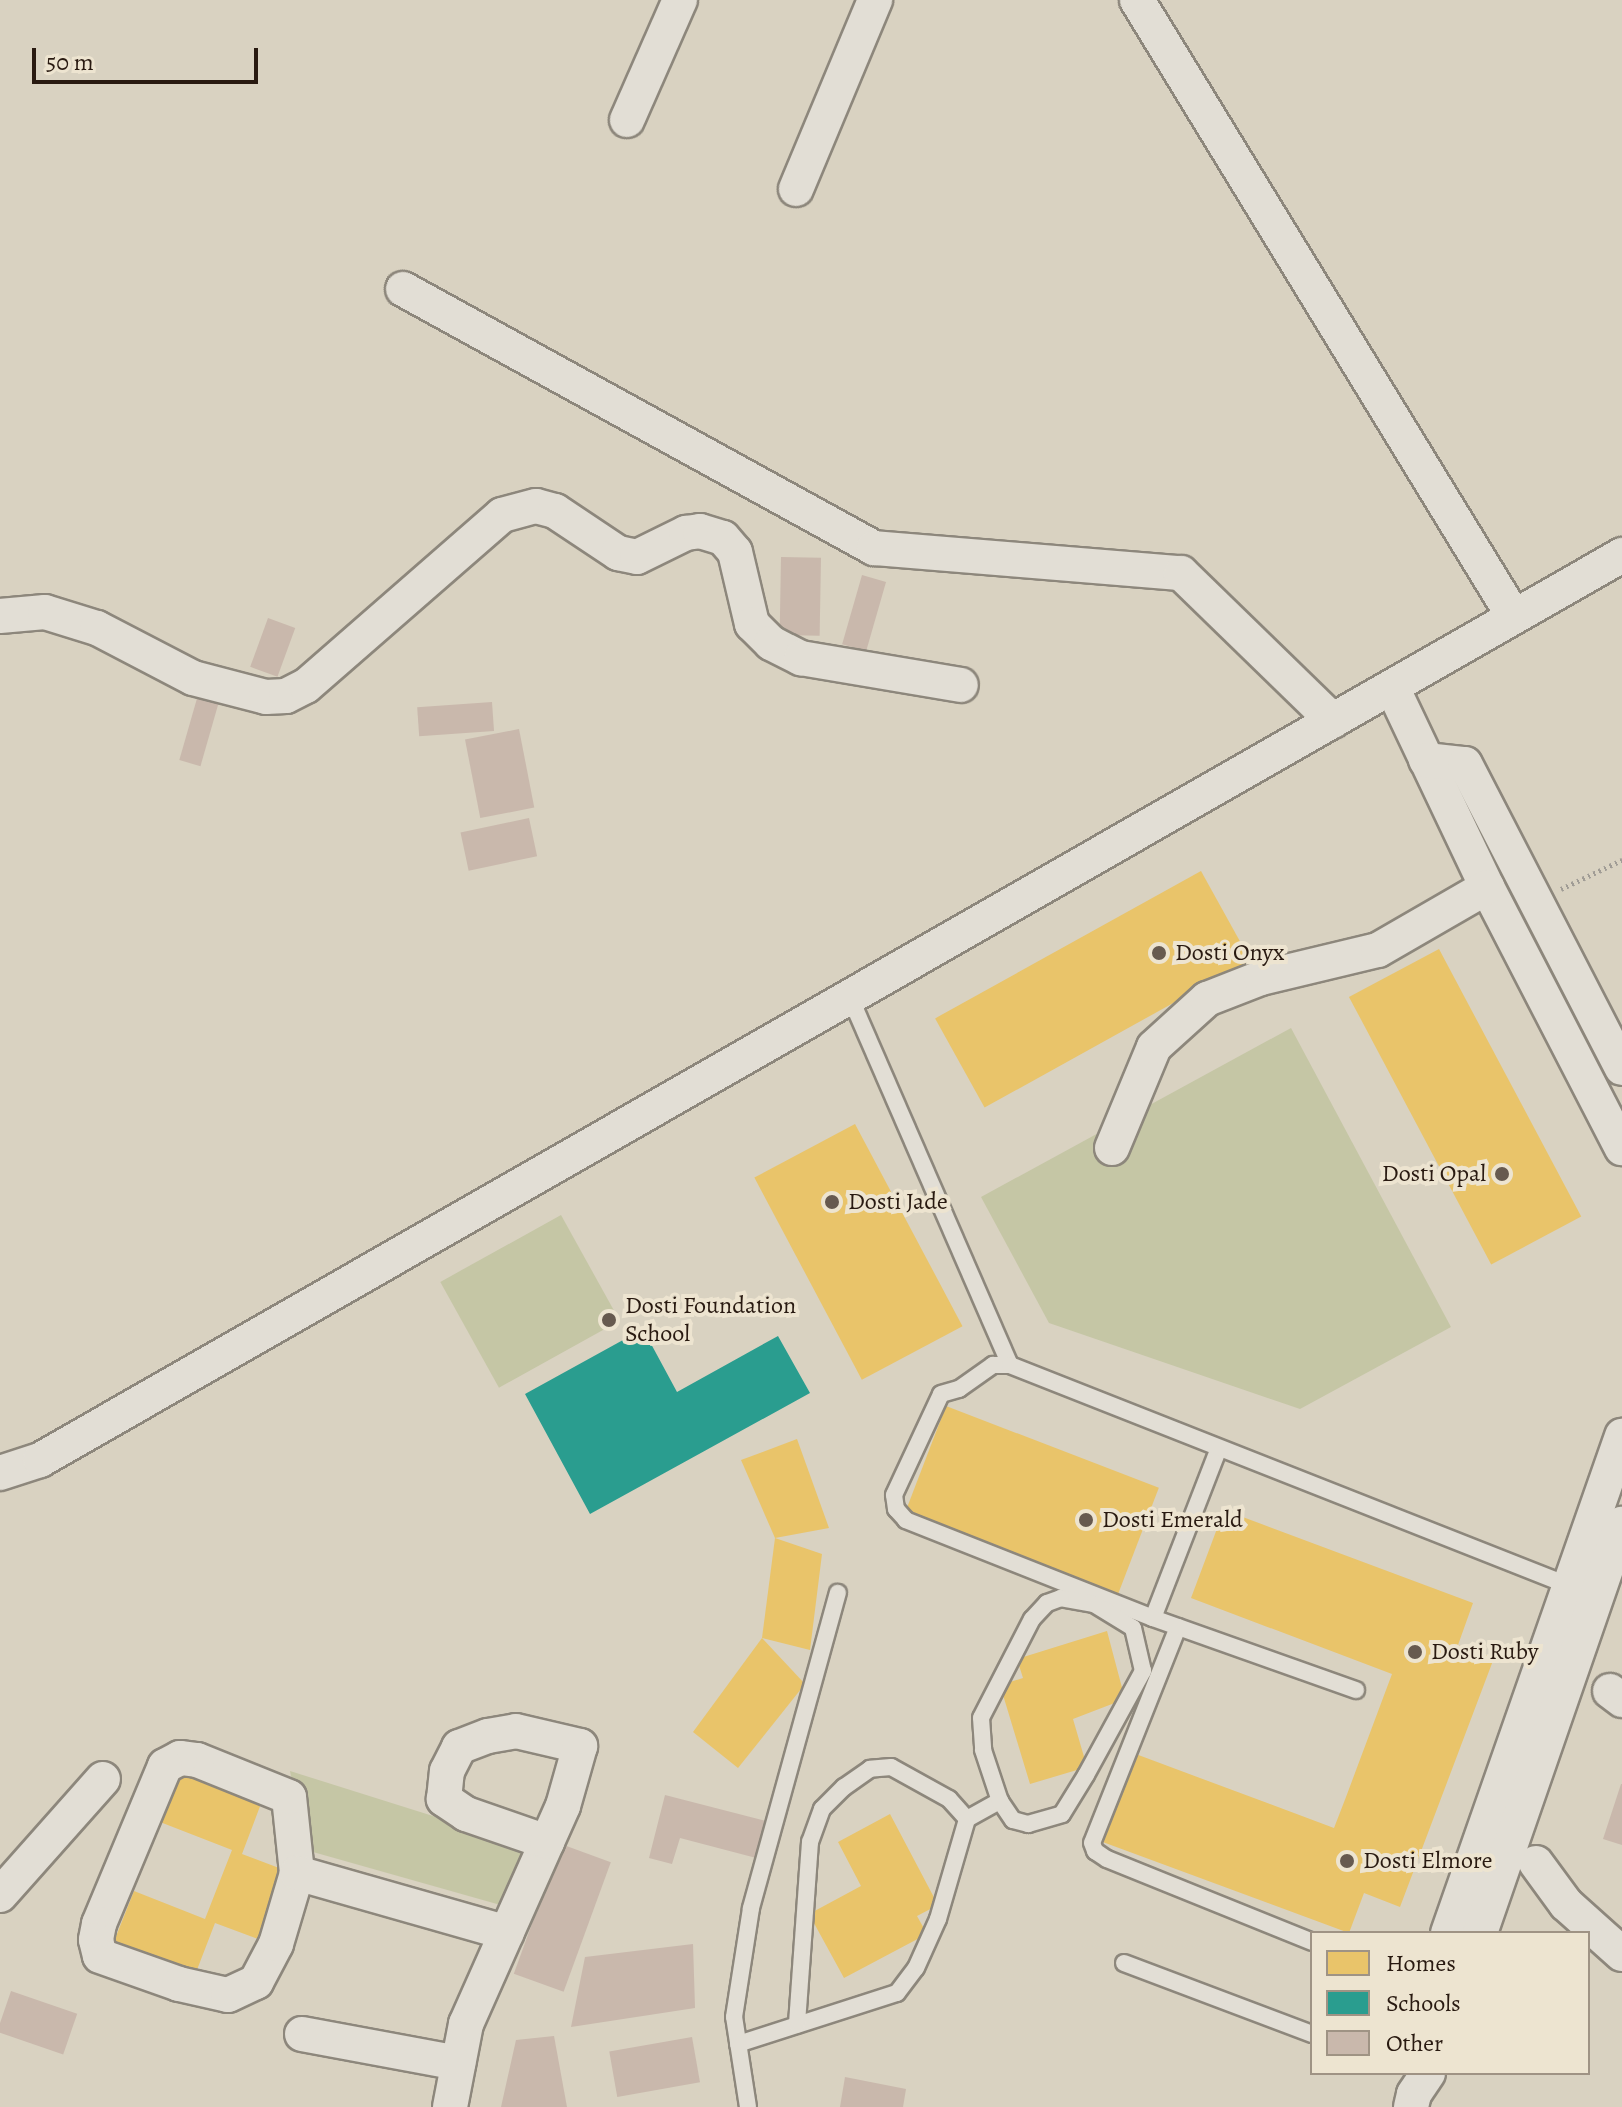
<!DOCTYPE html>
<html>
<head>
<meta charset="utf-8">
<style>
  body { margin:0 }
  #map { position:relative; width:1622px; height:2107px; overflow:hidden; background:#d9d2c1; font-family:Alegreya,serif }
  div>[style] { position:absolute }
  [style*='--x'] { left:calc(var(--x)*1px); top:calc(var(--y)*1px); width:calc(var(--w)*1px); rotate:calc(var(--a)*1deg) }
  .green>* { inset:0; background:#c5c6a5; transform-origin:0 0 }
  .homes>* { inset:0; background:#e9c46a; transform-origin:0 0 }
  .schools>* { inset:0; background:#2a9d8f }
  .building>* { inset:0; background:#c9b8ac; transform-origin:0 0 }
  .path>* { height:5px; margin-top:-2.5px; transform-origin:0; background:repeating-linear-gradient(90deg,#a09c95 0 2px,transparent 0 6px) }
  .roads { filter:drop-shadow(2px 0 #8d877c) drop-shadow(-2px 0 #8d877c) drop-shadow(0 2px #8d877c) drop-shadow(0 -2px #8d877c) }
  .service>* { height:16px; margin:-8px; padding:0 8px; transform-origin:8px; border-radius:8px; background:#e2ded5 }
  .minor>* { height:34px; margin:-17px; padding:0 17px; transform-origin:17px; border-radius:17px; background:#e2ded5 }
  .dots>* { width:22px; height:22px; translate:-50% -50%; box-sizing:border-box; border:4px solid #ede4d0; border-radius:50% }
  span { translate:-50% -50%; white-space:nowrap; text-align:center; line-height:1.15; -webkit-text-stroke:8px #ede4d0; paint-order:stroke }
  .poi-label { font-size:24px; color:#291a11 }
  .left { translate:0 -50%; text-align:left }
  .right { translate:-100% -50%; text-align:right }
  .legend { position:absolute; left:1310px; top:1931px; width:280px; height:144px; box-sizing:border-box; background:#ede4d0; border:2px solid #9f9384; margin:0; padding:10px 14px; list-style:none; font-size:24px; color:#291a11 }
  .legend li { display:flex; align-items:center; gap:16px; height:40px }
  .legend b { width:40px; border:2px solid #9f9384 }
  .scale { position:absolute; left:32px; top:48px; width:226px; height:36px; box-sizing:border-box; border:4px solid #291a11; border-top:0; padding-left:10px; font-size:24px; line-height:28px; white-space:nowrap; color:#291a11; -webkit-text-stroke:6px #ede4d0; paint-order:stroke }
</style>
</head>
<body>
<div id="map">
  <div class="green">
    <div style="clip-path:polygon(1291px 1028px,1451px 1327px,1300px 1409px,1049px 1323px,981px 1197px)"></div>
    <div style="left:561px;top:1215px;width:121px;height:138px;rotate:61deg"></div>
    <div style="clip-path:polygon(290px 1771px,528px 1846px,504px 1906px,306px 1850px)"></div>
  </div>
  <div class="homes">
    <div style="left:1201px;top:871px;width:102px;height:304px;rotate:61deg"></div>
    <div style="left:1439px;top:949px;width:303px;height:102px;rotate:62deg"></div>
    <div style="left:855px;top:1124px;width:229px;height:114px;rotate:62deg"></div>
    <div style="left:946px;top:1406px;width:228px;height:114px;rotate:21deg"></div>
    <div style="clip-path:polygon(797px 1439px,829px 1528px,775px 1538px,741px 1460px)"></div>
    <div style="clip-path:polygon(1224px 1510px,1473px 1603px,1458px 1645px,1494px 1658px,1400px 1907px,1364px 1893px,1349px 1933px,1100px 1841px,1133px 1753px,1334px 1828px,1346px 1797px,1392px 1674px,1191px 1598px)"></div>
    <div style="clip-path:polygon(775px 1538px,822px 1554px,810px 1650px,762px 1638px)"></div>
    <div style="clip-path:polygon(1107px 1631px,1125px 1699px,1073px 1719px,1087px 1767px,1030px 1784px,1000px 1685px,1023px 1678px,1017px 1659px)"></div>
    <div style="clip-path:polygon(762px 1638px,805px 1684px,738px 1768px,693px 1732px)"></div>
    <div style="clip-path:polygon(181px 1770px,262px 1801px,242px 1854px,287px 1871px,261px 1940px,215px 1923px,195px 1975px,113px 1944px,134px 1891px,205px 1919px,232px 1850px,160px 1822px)"></div>
    <div style="clip-path:polygon(890px 1814px,938px 1905px,917px 1916px,927px 1934px,844px 1978px,809px 1914px,861px 1886px,838px 1842px)"></div>
  </div>
  <div class="schools">
    <div style="clip-path:polygon(643px 1329px,677px 1392px,778px 1336px,810px 1393px,590px 1514px,525px 1394px)"></div>
  </div>
  <div class="building">
    <div style="left:781px;top:557px;width:40px;height:78px;rotate:1deg"></div>
    <div style="left:862px;top:575px;width:25px;height:72px;rotate:16deg"></div>
    <div style="left:268px;top:618px;width:29px;height:52px;rotate:20deg"></div>
    <div style="left:200px;top:688px;width:22px;height:75px;rotate:16deg"></div>
    <div style="left:492px;top:702px;width:29px;height:75px;rotate:86deg"></div>
    <div style="left:519px;top:729px;width:80px;height:55px;rotate:79deg"></div>
    <div style="left:529px;top:818px;width:39px;height:70px;rotate:78deg"></div>
    <div style="clip-path:polygon(1621px 1784px,1622px 1784px,1622px 1845px,1603px 1839px)"></div>
    <div style="clip-path:polygon(665px 1795px,770px 1822px,760px 1859px,680px 1838px,672px 1864px,649px 1858px)"></div>
    <div style="left:561px;top:1844px;width:53px;height:138px;rotate:20deg"></div>
    <div style="clip-path:polygon(693px 1944px,695px 2008px,571px 2027px,585px 1957px)"></div>
    <div style="left:11px;top:1991px;width:70px;height:43px;rotate:19deg"></div>
    <div style="clip-path:polygon(554px 2036px,567px 2107px,501px 2107px,516px 2040px)"></div>
    <div style="left:692px;top:2037px;width:46px;height:84px;rotate:80deg"></div>
    <div style="clip-path:polygon(845px 2077px,906px 2089px,903px 2107px,840px 2107px)"></div>
  </div>
  <div class="path">
    <div style="--x:1561;--y:889;--w:68;--a:-25.4"></div>
  </div>
  <div class="roads">
    <div class="service">
      <div style="--x:850;--y:997;--w:401;--a:66.5"></div>
      <div style="--x:1153;--y:1618;--w:182;--a:-68.8"></div>
      <div style="--x:1178;--y:1627;--w:232;--a:111.7"></div>
      <div style="--x:1092;--y:1843;--w:9;--a:69"></div>
      <div style="--x:1095;--y:1851;--w:14;--a:34"></div>
      <div style="--x:1107;--y:1859;--w:221;--a:22"></div>
      <div style="--x:1356;--y:1690;--w:215;--a:-160.5"></div>
      <div style="--x:1153;--y:1618;--w:266;--a:-158.4"></div>
      <div style="--x:906;--y:1520;--w:15;--a:-132"></div>
      <div style="--x:896;--y:1509;--w:14;--a:-98"></div>
      <div style="--x:894;--y:1495;--w:111;--a:-65"></div>
      <div style="--x:941;--y:1394;--w:19;--a:-16"></div>
      <div style="--x:959;--y:1389;--w:42;--a:-35.2"></div>
      <div style="--x:993;--y:1365;--w:17;--a:0"></div>
      <div style="--x:1010;--y:1365;--w:602;--a:21.54"></div>
      <div style="--x:967;--y:1819;--w:38;--a:-29"></div>
      <div style="--x:1000;--y:1801;--w:23;--a:56"></div>
      <div style="--x:1013;--y:1820;--w:16;--a:15"></div>
      <div style="--x:1028;--y:1824;--w:35;--a:-16"></div>
      <div style="--x:1062;--y:1814;--w:46;--a:-58.4"></div>
      <div style="--x:1086;--y:1775;--w:119;--a:-61.3"></div>
      <div style="--x:1143;--y:1671;--w:44;--a:-103.1"></div>
      <div style="--x:1133;--y:1628;--w:46;--a:-148.4"></div>
      <div style="--x:1094;--y:1604;--w:34;--a:-170"></div>
      <div style="--x:1061;--y:1598;--w:15;--a:160"></div>
      <div style="--x:1047;--y:1603;--w:22;--a:133"></div>
      <div style="--x:1032;--y:1619;--w:111;--a:117.3"></div>
      <div style="--x:981;--y:1718;--w:32;--a:86"></div>
      <div style="--x:983;--y:1750;--w:54;--a:71.6"></div>
      <div style="--x:1124;--y:1963;--w:201;--a:20.7"></div>
      <div style="--x:738;--y:2044;--w:167;--a:-17.8"></div>
      <div style="--x:897;--y:1993;--w:31;--a:-53"></div>
      <div style="--x:916;--y:1968;--w:54;--a:-65.8"></div>
      <div style="--x:938;--y:1919;--w:104;--a:-73.8"></div>
      <div style="--x:967;--y:1819;--w:27;--a:-132"></div>
      <div style="--x:949;--y:1799;--w:66;--a:-151.1"></div>
      <div style="--x:891;--y:1767;--w:21;--a:175"></div>
      <div style="--x:870;--y:1769;--w:32;--a:145"></div>
      <div style="--x:844;--y:1787;--w:31;--a:135"></div>
      <div style="--x:822;--y:1809;--w:35;--a:110"></div>
      <div style="--x:810;--y:1842;--w:183;--a:94.1"></div>
      <div style="--x:748;--y:2107;--w:91;--a:-98.8"></div>
      <div style="--x:734;--y:2017;--w:110;--a:-81.1"></div>
      <div style="--x:751;--y:1908;--w:327;--a:-74.6"></div>
    </div>
    <div class="minor">
      <div style="--x:1137;--y:0;--w:723;--a:58.57"></div>
      <div style="--x:627;--y:120;--w:131;--a:-66.2"></div>
      <div style="--x:796;--y:189;--w:205;--a:-67.3"></div>
      <div style="--x:403;--y:289;--w:538;--a:28.81"></div>
      <div style="--x:874;--y:548;--w:308;--a:4.7"></div>
      <div style="--x:1181;--y:573;--w:212;--a:44.2"></div>
      <div style="--x:0;--y:616;--w:45;--a:-5.1"></div>
      <div style="--x:45;--y:612;--w:54;--a:17.1"></div>
      <div style="--x:97;--y:628;--w:108;--a:27.5"></div>
      <div style="--x:193;--y:678;--w:75;--a:14.6"></div>
      <div style="--x:266;--y:697;--w:20;--a:-3"></div>
      <div style="--x:286;--y:696;--w:22;--a:-27"></div>
      <div style="--x:306;--y:686;--w:260;--a:-41.1"></div>
      <div style="--x:502;--y:515;--w:35;--a:-15"></div>
      <div style="--x:536;--y:506;--w:20;--a:15"></div>
      <div style="--x:555;--y:511;--w:76;--a:33.7"></div>
      <div style="--x:618;--y:553;--w:19;--a:12"></div>
      <div style="--x:637;--y:557;--w:55;--a:-26.1"></div>
      <div style="--x:686;--y:533;--w:14;--a:-8"></div>
      <div style="--x:700;--y:531;--w:24;--a:17"></div>
      <div style="--x:723;--y:538;--w:18;--a:49"></div>
      <div style="--x:735;--y:552;--w:74;--a:76.7"></div>
      <div style="--x:752;--y:624;--w:27;--a:45"></div>
      <div style="--x:771;--y:643;--w:34;--a:27"></div>
      <div style="--x:801;--y:658;--w:162;--a:9.6"></div>
      <div style="--x:1392;--y:687;--w:221;--a:64.6"></div>
      <div style="--x:1487;--y:887;--w:294;--a:62.7"></div>
      <div style="--x:1426;--y:760;--w:39;--a:6"></div>
      <div style="--x:1465;--y:764;--w:342;--a:62.7"></div>
      <div style="--x:1112;--y:1148;--w:109;--a:-67.4"></div>
      <div style="--x:1154;--y:1047;--w:72;--a:-42.2"></div>
      <div style="--x:1207;--y:999;--w:58;--a:-21.3"></div>
      <div style="--x:1261;--y:978;--w:120;--a:-13.5"></div>
      <div style="--x:1378;--y:950;--w:126;--a:-30"></div>
      <div style="--x:0;--y:1473;--w:42;--a:-18"></div>
      <div style="--x:40;--y:1460;--w:1823;--a:-29.77"></div>
      <div style="--x:1610;--y:1691;--w:15;--a:37"></div>
      <div style="--x:1536;--y:1863;--w:51;--a:53.8"></div>
      <div style="--x:1566;--y:1904;--w:75;--a:41.8"></div>
      <div style="--x:297;--y:1873;--w:76;--a:-96"></div>
      <div style="--x:289;--y:1797;--w:99;--a:-158.1"></div>
      <div style="--x:197;--y:1760;--w:17;--a:-173"></div>
      <div style="--x:180;--y:1758;--w:17;--a:152"></div>
      <div style="--x:165;--y:1766;--w:171;--a:112.7"></div>
      <div style="--x:99;--y:1924;--w:16;--a:101"></div>
      <div style="--x:96;--y:1940;--w:16;--a:76"></div>
      <div style="--x:100;--y:1956;--w:84;--a:19.5"></div>
      <div style="--x:179;--y:1984;--w:50;--a:12.7"></div>
      <div style="--x:228;--y:1995;--w:31;--a:-25"></div>
      <div style="--x:256;--y:1982;--w:43;--a:-62.2"></div>
      <div style="--x:276;--y:1944;--w:74;--a:-73.5"></div>
      <div style="--x:297;--y:1873;--w:218;--a:15.9"></div>
      <div style="--x:0;--y:1895;--w:155;--a:-48.4"></div>
      <div style="--x:1448;--y:1933;--w:527;--a:-70.7"></div>
      <div style="--x:1480;--y:1933;--w:433;--a:-70.9"></div>
      <div style="--x:302;--y:2034;--w:159;--a:10.5"></div>
      <div style="--x:450;--y:2107;--w:85;--a:-79.1"></div>
      <div style="--x:466;--y:2024;--w:199;--a:-66"></div>
      <div style="--x:547;--y:1842;--w:86;--a:-160.9"></div>
      <div style="--x:466;--y:1814;--w:27;--a:-146"></div>
      <div style="--x:444;--y:1799;--w:28;--a:-84"></div>
      <div style="--x:447;--y:1771;--w:27;--a:-63"></div>
      <div style="--x:459;--y:1747;--w:31;--a:-21"></div>
      <div style="--x:488;--y:1736;--w:28;--a:-10"></div>
      <div style="--x:516;--y:1731;--w:66;--a:13.2"></div>
      <div style="--x:580;--y:1746;--w:62;--a:105.8"></div>
      <div style="--x:563;--y:1806;--w:39;--a:114"></div>
      <div style="--x:1411;--y:2107;--w:13;--a:-77"></div>
      <div style="--x:1414;--y:2094;--w:25;--a:-56"></div>
    </div>
  </div>
  <div class="dots">
    <div style="left:1159px;top:953px;background:#675a4f"></div>
    <div style="left:1502px;top:1174px;background:#675a4f"></div>
    <div style="left:832px;top:1202px;background:#675a4f"></div>
    <div style="left:609px;top:1320px;background:#675a4f"></div>
    <div style="left:1086px;top:1520px;background:#675a4f"></div>
    <div style="left:1415px;top:1652px;background:#675a4f"></div>
    <div style="left:1347px;top:1861px;background:#675a4f"></div>
  </div>
  <div class="poi-label">
    <span class="left" style="left:1175px;top:953px">Dosti Onyx</span>
    <span class="right" style="left:1486px;top:1174px">Dosti Opal</span>
    <span class="left" style="left:848px;top:1202px">Dosti Jade</span>
    <span class="left" style="left:625px;top:1320px">Dosti Foundation<br>School</span>
    <span class="left" style="left:1102px;top:1520px">Dosti Emerald</span>
    <span class="left" style="left:1431px;top:1652px">Dosti Ruby</span>
    <span class="left" style="left:1363px;top:1861px">Dosti Elmore</span>
  </div>
  <ul class="legend">
  <li><b style="height:22px;background:#e9c46a"></b>Homes</li>
  <li><b style="height:22px;background:#2a9d8f"></b>Schools</li>
  <li><b style="height:22px;background:#c9b8ac"></b>Other</li>
  </ul>
  <div class="scale">50 m</div>
</div>
</body>
</html>
